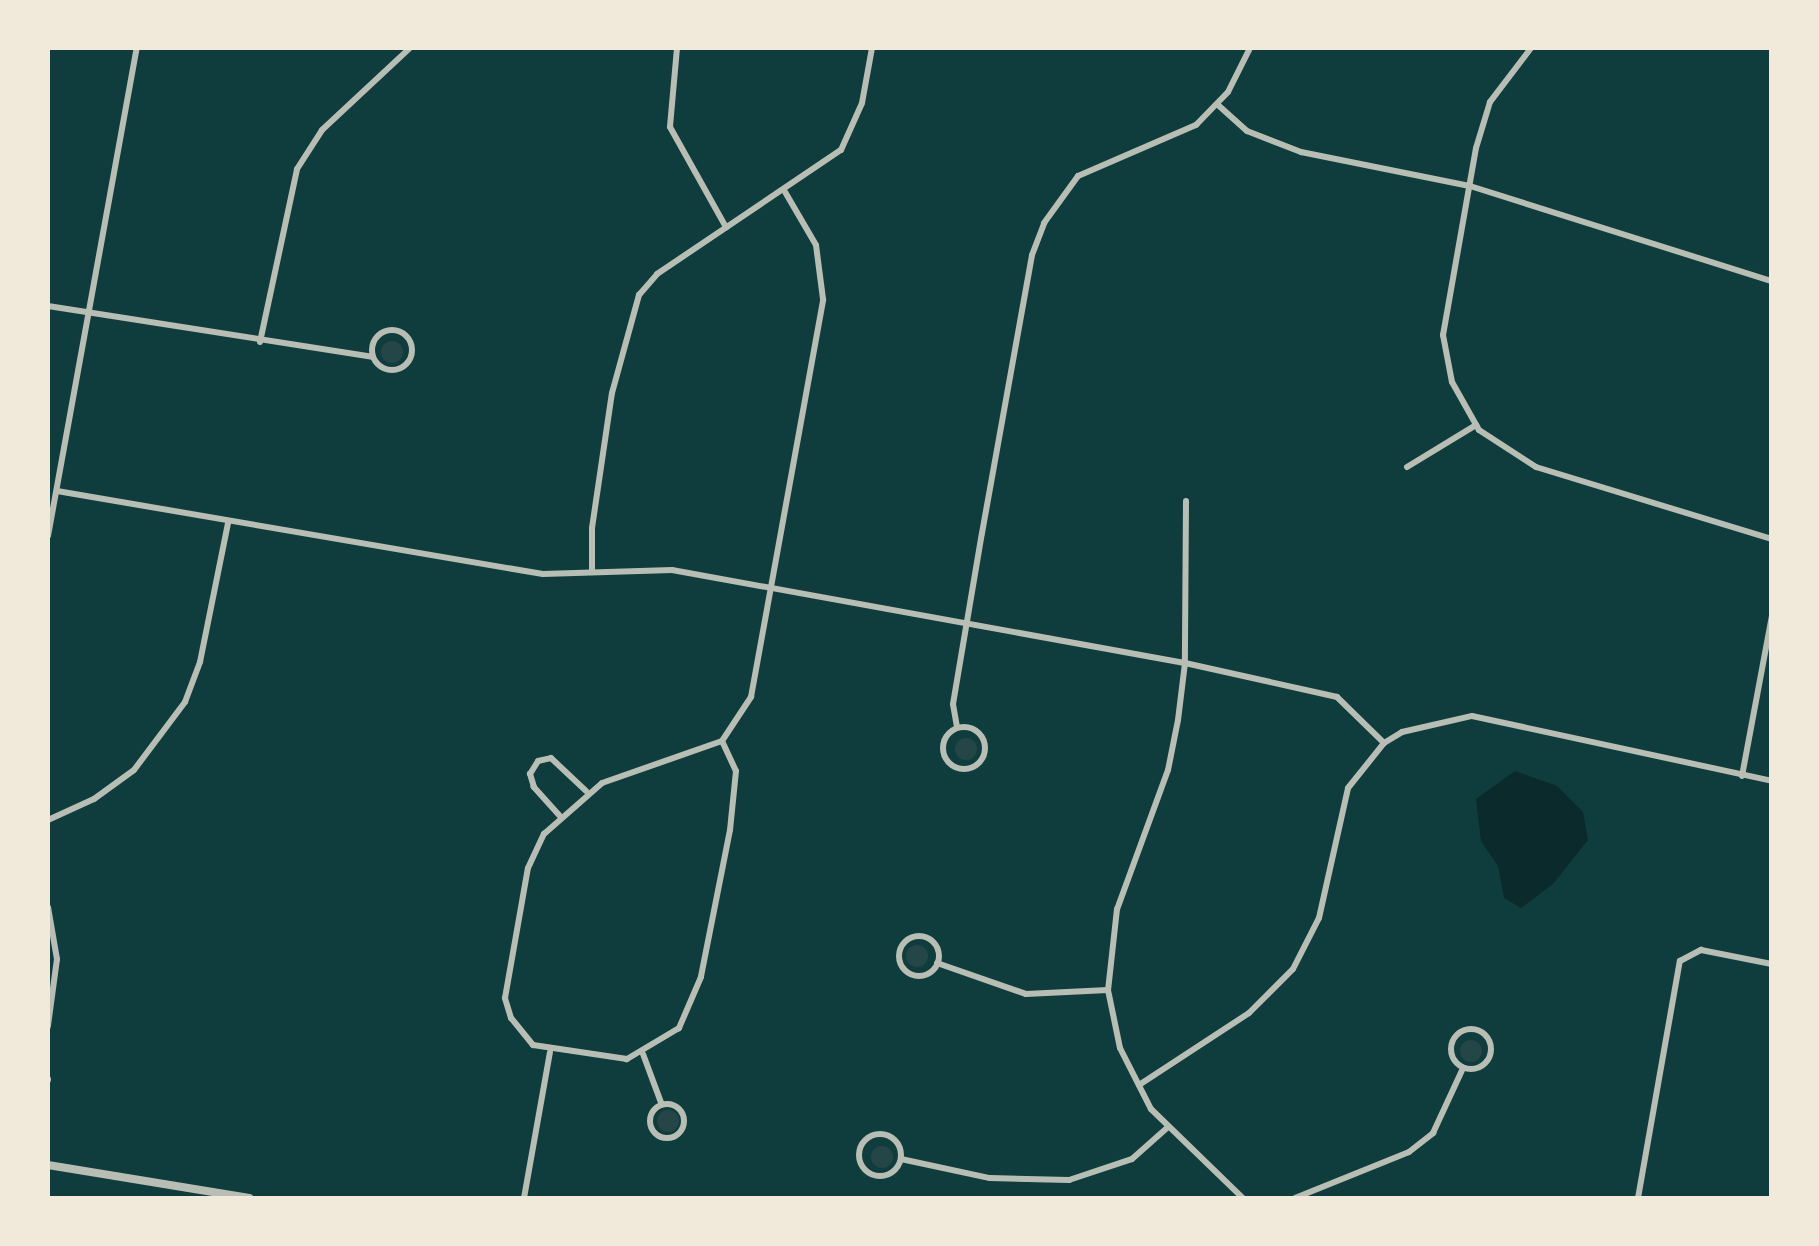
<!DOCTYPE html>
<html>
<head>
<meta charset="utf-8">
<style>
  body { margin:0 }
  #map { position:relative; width:1819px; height:1246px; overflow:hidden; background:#0f3d3e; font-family:"Varela Round",sans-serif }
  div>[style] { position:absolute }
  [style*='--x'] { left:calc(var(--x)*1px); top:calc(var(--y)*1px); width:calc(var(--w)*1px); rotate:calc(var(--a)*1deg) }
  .green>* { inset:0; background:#244646 }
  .round { border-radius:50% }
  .water>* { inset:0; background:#0a2a2b }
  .minor>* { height:6px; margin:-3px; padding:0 3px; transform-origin:3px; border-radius:3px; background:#b8beb3 }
  .minor>.ring { margin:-3px; padding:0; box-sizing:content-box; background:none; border:6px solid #b8beb3; border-radius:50% }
  .tertiary>* { height:8px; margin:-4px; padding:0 4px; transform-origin:4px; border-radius:4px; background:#b8beb3 }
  span { translate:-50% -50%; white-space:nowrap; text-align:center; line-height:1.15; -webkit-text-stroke:10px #f1e9da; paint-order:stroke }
  .frame { position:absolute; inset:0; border:50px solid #f1e9da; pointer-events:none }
</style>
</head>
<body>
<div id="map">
  <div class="green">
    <div class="round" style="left:381px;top:341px;width:22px;height:22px"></div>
    <div class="round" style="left:955px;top:738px;width:22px;height:22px"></div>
    <div class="round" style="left:906px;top:945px;width:22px;height:22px"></div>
    <div class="round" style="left:1460px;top:1040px;width:22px;height:22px"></div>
    <div class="round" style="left:657px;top:1110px;width:22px;height:22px"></div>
    <div class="round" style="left:871px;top:1146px;width:22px;height:22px"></div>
  </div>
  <div class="water">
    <div style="clip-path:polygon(1515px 771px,1557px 786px,1583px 812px,1588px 840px,1553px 884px,1521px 908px,1504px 898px,1498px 866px,1481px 841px,1476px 799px)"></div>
  </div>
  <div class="minor">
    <div style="--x:677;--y:48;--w:79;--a:95.1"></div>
    <div style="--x:670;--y:127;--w:115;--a:60.8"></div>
    <div style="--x:1531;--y:48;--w:68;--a:127.2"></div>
    <div style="--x:1490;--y:102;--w:48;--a:106.9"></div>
    <div style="--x:1476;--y:148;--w:190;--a:100"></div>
    <div style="--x:1443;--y:335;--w:48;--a:79.2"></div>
    <div style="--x:1452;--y:382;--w:55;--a:60.6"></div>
    <div style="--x:1479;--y:430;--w:68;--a:33"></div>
    <div style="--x:1536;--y:467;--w:247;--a:17"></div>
    <div style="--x:1218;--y:105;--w:39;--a:42"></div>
    <div style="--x:1247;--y:131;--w:58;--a:21.3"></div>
    <div style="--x:1301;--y:152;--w:172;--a:11.4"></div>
    <div style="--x:1470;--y:186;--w:317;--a:17.5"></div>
    <div style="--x:48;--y:306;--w:328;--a:8.9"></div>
    <div class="ring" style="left:372px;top:330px;width:34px;height:34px"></div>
    <div style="--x:260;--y:342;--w:177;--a:-77.9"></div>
    <div style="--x:297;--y:169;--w:46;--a:-57.3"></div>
    <div style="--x:322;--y:130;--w:120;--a:-43"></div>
    <div style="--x:1407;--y:467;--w:81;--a:-31.3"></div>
    <div style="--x:57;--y:491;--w:493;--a:9.7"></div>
    <div style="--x:543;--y:574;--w:129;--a:-1.8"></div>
    <div style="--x:672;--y:570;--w:521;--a:10.28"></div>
    <div style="--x:1185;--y:663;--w:156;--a:12.6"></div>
    <div style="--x:1337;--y:697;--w:66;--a:44.4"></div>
    <div style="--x:1186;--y:501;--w:162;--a:90.4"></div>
    <div style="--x:1185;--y:663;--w:57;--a:97"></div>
    <div style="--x:1178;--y:720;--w:51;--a:101.3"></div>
    <div style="--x:1168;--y:770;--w:148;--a:110.1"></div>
    <div style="--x:1117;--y:909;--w:81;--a:96.3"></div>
    <div style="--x:1108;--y:990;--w:59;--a:78.3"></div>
    <div style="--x:1120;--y:1048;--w:68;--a:63.1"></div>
    <div style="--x:1151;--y:1109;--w:128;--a:44.1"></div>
    <div style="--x:48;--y:536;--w:496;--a:-79.7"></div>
    <div style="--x:592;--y:570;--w:42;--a:-90"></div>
    <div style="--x:592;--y:528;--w:136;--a:-81.6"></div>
    <div style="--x:612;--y:393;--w:102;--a:-74.6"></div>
    <div style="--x:639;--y:295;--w:28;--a:-49"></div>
    <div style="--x:657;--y:274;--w:222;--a:-34"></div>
    <div style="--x:841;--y:150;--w:51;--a:-65.9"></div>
    <div style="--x:862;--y:103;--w:56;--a:-79.7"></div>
    <div class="ring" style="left:943px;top:727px;width:36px;height:36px"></div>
    <div style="--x:957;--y:727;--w:23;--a:-100"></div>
    <div style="--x:953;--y:704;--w:173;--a:-80.4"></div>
    <div style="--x:982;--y:533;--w:282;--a:-79.8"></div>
    <div style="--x:1032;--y:255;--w:34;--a:-69"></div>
    <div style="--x:1044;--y:223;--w:58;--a:-54.1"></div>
    <div style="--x:1078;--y:176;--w:129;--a:-23.4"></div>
    <div style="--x:1196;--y:125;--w:46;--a:-45.9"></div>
    <div style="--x:1228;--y:92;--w:49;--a:-63.4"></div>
    <div style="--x:722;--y:741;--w:33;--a:65"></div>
    <div style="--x:736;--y:771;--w:59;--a:95.8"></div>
    <div style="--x:730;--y:830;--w:150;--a:101.2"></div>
    <div style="--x:701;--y:977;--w:56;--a:113.3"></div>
    <div style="--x:679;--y:1028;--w:61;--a:149.2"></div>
    <div style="--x:627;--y:1059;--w:95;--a:-171.5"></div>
    <div style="--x:533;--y:1045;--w:35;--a:-129"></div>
    <div style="--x:511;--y:1018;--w:21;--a:-107"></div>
    <div style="--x:505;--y:998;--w:132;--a:-80"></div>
    <div style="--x:528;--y:868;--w:38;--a:-65"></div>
    <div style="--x:544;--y:834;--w:77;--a:-41.3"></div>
    <div style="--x:602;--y:783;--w:127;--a:-19.3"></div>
    <div style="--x:722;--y:741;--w:53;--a:-56.6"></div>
    <div style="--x:751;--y:697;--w:404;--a:-79.7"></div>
    <div style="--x:823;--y:299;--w:54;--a:-97.4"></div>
    <div style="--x:816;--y:245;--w:61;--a:-120.3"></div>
    <div style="--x:1742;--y:776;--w:164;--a:-79.4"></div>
    <div style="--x:559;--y:815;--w:38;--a:-132"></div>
    <div style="--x:534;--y:787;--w:14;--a:-107"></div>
    <div style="--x:530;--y:774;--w:15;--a:-58"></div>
    <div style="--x:538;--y:761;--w:13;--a:-13"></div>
    <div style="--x:551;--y:758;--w:48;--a:43.3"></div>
    <div style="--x:48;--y:820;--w:51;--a:-24.5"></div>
    <div style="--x:94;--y:799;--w:49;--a:-35.9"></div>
    <div style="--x:134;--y:770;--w:85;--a:-53.1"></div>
    <div style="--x:185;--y:702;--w:43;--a:-69.4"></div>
    <div style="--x:200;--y:662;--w:142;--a:-78.6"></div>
    <div style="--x:48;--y:907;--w:53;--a:80.2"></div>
    <div style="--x:57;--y:959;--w:68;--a:97.7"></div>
    <div class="ring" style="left:899px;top:936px;width:34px;height:34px"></div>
    <div style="--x:937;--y:963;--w:94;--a:19.2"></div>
    <div style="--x:1026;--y:994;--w:82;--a:-2.8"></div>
    <div class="ring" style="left:1451px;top:1029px;width:34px;height:34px"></div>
    <div style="--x:643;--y:1054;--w:54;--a:69.6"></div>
    <div style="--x:48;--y:1079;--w:1;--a:90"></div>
    <div style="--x:1139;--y:1085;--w:131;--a:-33.2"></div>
    <div style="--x:1249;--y:1013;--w:62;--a:-45"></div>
    <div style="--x:1293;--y:969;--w:57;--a:-63"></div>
    <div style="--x:1319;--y:918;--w:133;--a:-77.4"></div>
    <div style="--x:1348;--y:788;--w:58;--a:-51.3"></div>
    <div style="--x:1384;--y:743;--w:21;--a:-31"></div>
    <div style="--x:1402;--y:732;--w:72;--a:-12.9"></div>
    <div style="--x:1472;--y:716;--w:307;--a:12.2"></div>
    <div class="ring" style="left:650px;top:1104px;width:28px;height:28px"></div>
    <div class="ring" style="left:859px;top:1134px;width:36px;height:36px"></div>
    <div style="--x:901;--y:1159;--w:91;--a:12.1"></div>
    <div style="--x:990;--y:1178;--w:79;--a:1.5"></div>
    <div style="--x:1069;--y:1180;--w:66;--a:-18.4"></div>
    <div style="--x:1132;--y:1159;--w:47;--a:-41.5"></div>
    <div style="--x:524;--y:1198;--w:148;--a:-79.9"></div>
    <div style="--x:1295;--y:1198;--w:123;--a:-22"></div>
    <div style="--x:1409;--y:1152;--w:31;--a:-38"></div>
    <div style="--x:1433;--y:1133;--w:72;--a:-65.2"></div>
    <div style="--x:1638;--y:1198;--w:241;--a:-80"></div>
    <div style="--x:1680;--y:961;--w:24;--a:-28"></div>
    <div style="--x:1701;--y:950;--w:72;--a:11.2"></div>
  </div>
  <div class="tertiary">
    <div style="--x:48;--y:1165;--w:204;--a:9.3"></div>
  </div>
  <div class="frame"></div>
</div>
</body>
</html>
